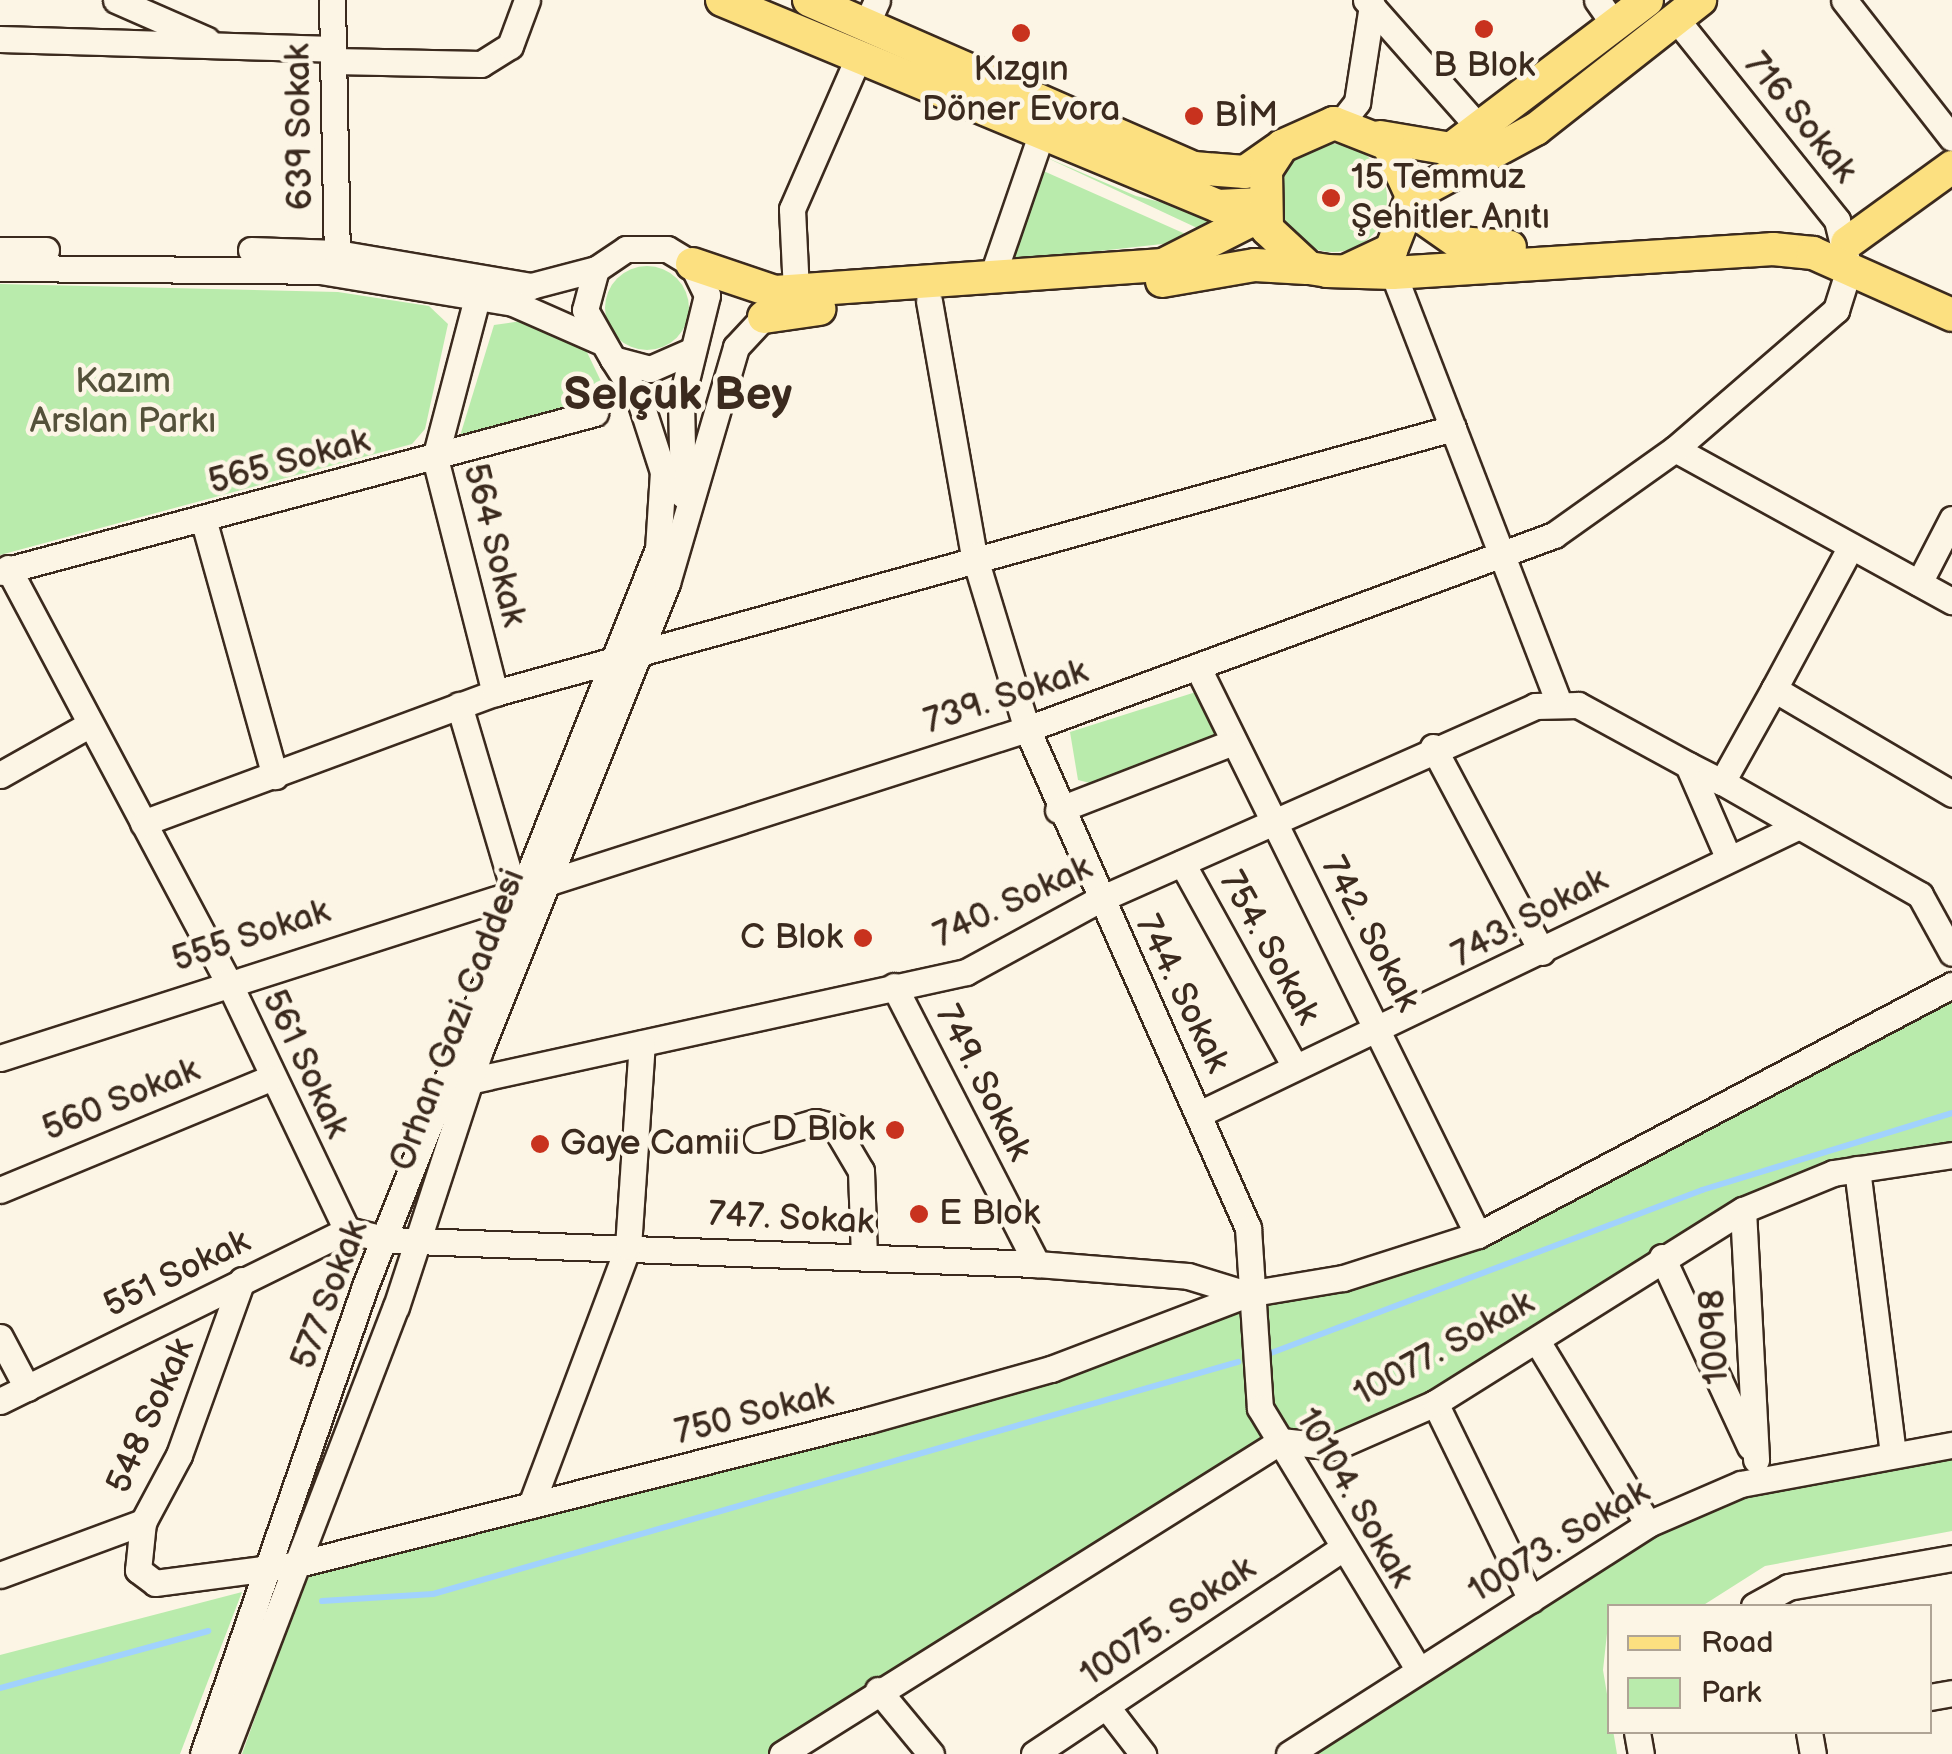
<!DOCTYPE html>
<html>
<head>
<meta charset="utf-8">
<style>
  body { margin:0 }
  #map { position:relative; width:1952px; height:1754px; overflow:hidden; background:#fcf5e5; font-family:"Balsamiq Sans",sans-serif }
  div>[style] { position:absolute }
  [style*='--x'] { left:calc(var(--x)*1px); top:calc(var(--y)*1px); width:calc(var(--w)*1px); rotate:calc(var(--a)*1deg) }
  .green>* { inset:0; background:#b9ebac }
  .round { border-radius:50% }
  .stream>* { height:6px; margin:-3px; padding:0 3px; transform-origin:3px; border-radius:3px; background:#a1d2fd }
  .roads { filter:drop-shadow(2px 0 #3b2a1e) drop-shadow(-2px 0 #3b2a1e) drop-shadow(0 2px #3b2a1e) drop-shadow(0 -2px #3b2a1e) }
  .minor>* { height:25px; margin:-12.5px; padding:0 12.5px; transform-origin:12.5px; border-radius:12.5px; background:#fcf5e5 }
  .major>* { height:32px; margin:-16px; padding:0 16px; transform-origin:16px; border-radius:16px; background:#fce080 }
  .dots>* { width:28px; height:28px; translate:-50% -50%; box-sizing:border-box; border:5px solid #fcf5e5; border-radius:50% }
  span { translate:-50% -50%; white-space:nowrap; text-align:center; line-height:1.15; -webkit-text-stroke:9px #fcf5e5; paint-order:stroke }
  .poi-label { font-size:35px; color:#3b2a1e }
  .left { translate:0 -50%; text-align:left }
  .right { translate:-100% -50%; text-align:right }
  .street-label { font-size:35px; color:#3b2a1e }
  .park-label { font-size:35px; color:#54513a }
  .district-label { font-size:45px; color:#3b2a1e; font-weight:700 }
  .legend { position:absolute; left:1607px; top:1604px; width:325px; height:130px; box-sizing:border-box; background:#fcf5e5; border:2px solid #afa495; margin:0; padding:12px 18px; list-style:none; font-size:30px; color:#3b2a1e }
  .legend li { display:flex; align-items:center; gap:20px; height:50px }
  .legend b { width:50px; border:2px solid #afa495 }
</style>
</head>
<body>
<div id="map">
  <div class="green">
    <div class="round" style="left:1279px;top:144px;width:108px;height:108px"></div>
    <div style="clip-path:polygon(1043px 156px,1136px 196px,1217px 216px,1210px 234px)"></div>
    <div style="clip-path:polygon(1039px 169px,1199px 240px,1008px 261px)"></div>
    <div class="round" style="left:605px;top:266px;width:84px;height:84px"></div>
    <div style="clip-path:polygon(0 284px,338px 292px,429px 306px,448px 324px,425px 429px,412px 444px,0 555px)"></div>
    <div style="clip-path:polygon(528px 320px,585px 348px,609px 398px,460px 436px,494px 325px)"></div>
    <div style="clip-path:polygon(1199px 691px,1222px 740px,1098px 785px,1078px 780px,1070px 732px)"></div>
    <div style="clip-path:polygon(1952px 985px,1952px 1155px,1833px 1173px,1335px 1447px,1281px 1442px,782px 1754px,242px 1754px,306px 1577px,1478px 1235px)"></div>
    <div style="clip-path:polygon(1952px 1457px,1952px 1531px,1765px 1566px,1702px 1606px,1610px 1606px,1603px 1670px,1617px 1754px,1299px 1754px,1714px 1498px)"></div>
    <div style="clip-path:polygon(242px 1592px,180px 1754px,0 1754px,0 1655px)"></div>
  </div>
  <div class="stream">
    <div style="--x:1271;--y:1353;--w:461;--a:-20.7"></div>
    <div style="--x:1702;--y:1190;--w:262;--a:-17.1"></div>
    <div style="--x:322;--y:1601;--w:111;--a:-3.6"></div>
    <div style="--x:433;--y:1594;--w:838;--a:-16.08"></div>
    <div style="--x:0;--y:1688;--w:216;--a:-15.3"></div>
  </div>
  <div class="roads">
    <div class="minor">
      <div style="--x:116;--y:0;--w:99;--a:23.7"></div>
      <div style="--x:332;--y:0;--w:253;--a:88.9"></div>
      <div style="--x:1366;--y:0;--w:174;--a:48.5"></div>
      <div style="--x:1597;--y:0;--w:32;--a:55"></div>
      <div style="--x:1844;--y:0;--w:175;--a:52"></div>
      <div style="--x:866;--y:25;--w:27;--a:-66"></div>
      <div style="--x:0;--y:39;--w:333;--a:1.7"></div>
      <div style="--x:333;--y:61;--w:148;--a:1.2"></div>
      <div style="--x:481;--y:64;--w:34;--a:-32"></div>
      <div style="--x:510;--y:46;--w:49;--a:-69.7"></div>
      <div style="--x:1340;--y:124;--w:28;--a:-52"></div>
      <div style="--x:1357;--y:102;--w:98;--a:-81.2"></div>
      <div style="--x:0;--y:250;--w:46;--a:0"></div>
      <div style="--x:251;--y:250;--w:86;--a:2"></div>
      <div style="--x:337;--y:253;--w:197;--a:9.7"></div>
      <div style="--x:531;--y:286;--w:67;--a:-14.7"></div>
      <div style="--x:0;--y:268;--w:320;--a:0.5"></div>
      <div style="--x:320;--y:271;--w:196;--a:9.4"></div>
      <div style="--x:513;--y:303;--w:94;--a:23.8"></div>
      <div style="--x:1393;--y:273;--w:461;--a:68.9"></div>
      <div style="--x:992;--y:277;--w:150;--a:-71"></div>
      <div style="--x:796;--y:291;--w:82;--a:-92.8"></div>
      <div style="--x:792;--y:209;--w:163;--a:-66.4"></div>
      <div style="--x:477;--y:298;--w:165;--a:104.7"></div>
      <div style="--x:435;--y:458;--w:243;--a:75.7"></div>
      <div style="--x:929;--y:301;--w:258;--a:80"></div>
      <div style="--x:974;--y:555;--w:182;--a:73.1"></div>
      <div style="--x:1027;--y:729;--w:546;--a:66.11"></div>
      <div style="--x:1248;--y:1228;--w:180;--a:86.2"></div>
      <div style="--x:1260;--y:1408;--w:305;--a:58.8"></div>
      <div style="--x:1675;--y:449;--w:316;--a:28.8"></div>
      <div style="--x:683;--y:495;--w:94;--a:-91.2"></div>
      <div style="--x:681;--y:401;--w:109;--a:-76.2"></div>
      <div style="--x:707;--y:295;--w:34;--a:-116"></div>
      <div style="--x:692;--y:264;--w:29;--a:-149"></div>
      <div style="--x:667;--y:249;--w:41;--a:180"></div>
      <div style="--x:626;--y:249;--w:36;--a:146"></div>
      <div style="--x:596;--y:269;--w:42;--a:105"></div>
      <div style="--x:585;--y:310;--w:56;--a:60.3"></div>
      <div style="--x:613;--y:359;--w:38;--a:15"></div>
      <div style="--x:650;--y:369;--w:43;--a:-23.6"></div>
      <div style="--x:204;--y:522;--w:264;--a:74.4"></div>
      <div style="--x:8;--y:568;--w:468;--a:62"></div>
      <div style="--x:228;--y:981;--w:276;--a:64.5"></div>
      <div style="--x:0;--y:572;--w:616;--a:-14.96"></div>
      <div style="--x:1919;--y:583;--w:72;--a:-62.7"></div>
      <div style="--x:1198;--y:668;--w:632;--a:63.72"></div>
      <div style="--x:1774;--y:689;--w:162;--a:-61.7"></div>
      <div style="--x:459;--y:705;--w:190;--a:73.5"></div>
      <div style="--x:1433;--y:747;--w:232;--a:62"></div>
      <div style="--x:0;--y:775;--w:100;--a:-29.4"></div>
      <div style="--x:1722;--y:782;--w:228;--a:29.7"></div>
      <div style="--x:1920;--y:895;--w:66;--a:61.1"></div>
      <div style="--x:1058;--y:810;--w:182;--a:-21.2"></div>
      <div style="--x:143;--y:823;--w:375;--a:-20.3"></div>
      <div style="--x:495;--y:693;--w:994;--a:-15.46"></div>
      <div style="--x:1728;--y:857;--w:100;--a:-113.5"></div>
      <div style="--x:1688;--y:765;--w:38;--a:27"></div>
      <div style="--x:1722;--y:782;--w:107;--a:-60.8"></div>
      <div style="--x:1774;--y:689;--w:207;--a:30.5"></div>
      <div style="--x:1182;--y:863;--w:233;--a:61"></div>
      <div style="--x:894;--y:986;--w:313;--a:62.8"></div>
      <div style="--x:0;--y:1058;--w:1078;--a:-17.76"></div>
      <div style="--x:1027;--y:729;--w:562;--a:-20.21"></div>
      <div style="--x:1554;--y:535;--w:148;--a:-35.4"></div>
      <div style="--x:1675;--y:449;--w:213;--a:-40.8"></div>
      <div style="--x:1836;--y:310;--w:43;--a:-72.4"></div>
      <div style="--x:1849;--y:269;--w:50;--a:-103.8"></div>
      <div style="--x:1837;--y:220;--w:258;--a:-128.7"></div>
      <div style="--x:469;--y:1081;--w:509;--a:-12.37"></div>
      <div style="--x:966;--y:972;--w:150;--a:-28.6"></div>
      <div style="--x:1098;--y:900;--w:478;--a:-23.9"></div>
      <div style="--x:1535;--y:706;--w:43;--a:-1.3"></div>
      <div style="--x:1578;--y:705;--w:125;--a:28.6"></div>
      <div style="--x:1201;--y:1113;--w:663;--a:-25.64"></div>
      <div style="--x:757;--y:1139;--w:61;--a:-16.1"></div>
      <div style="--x:816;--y:1122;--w:20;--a:15"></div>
      <div style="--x:835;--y:1127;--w:51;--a:59.4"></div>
      <div style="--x:861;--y:1171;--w:86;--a:88"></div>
      <div style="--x:1857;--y:1169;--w:287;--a:82.8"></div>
      <div style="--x:0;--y:1190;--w:292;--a:-22.5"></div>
      <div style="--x:1743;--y:1210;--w:250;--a:87"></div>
      <div style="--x:1662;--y:1257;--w:209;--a:65.1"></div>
      <div style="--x:242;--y:1280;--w:186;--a:109.8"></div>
      <div style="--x:179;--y:1455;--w:76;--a:118.2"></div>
      <div style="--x:143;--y:1522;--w:48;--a:95.9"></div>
      <div style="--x:138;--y:1570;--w:21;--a:37"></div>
      <div style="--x:155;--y:1583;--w:140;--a:-7.4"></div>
      <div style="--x:294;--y:1565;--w:593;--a:-14.15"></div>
      <div style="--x:869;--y:1420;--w:189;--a:-15.7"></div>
      <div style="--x:1051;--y:1369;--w:210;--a:-20.9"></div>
      <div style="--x:1247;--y:1294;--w:97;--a:-9.5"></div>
      <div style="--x:1343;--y:1278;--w:142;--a:-17.7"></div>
      <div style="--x:1478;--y:1235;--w:536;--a:-27.81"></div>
      <div style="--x:0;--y:1337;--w:58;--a:62.1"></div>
      <div style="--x:1537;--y:1341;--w:214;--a:58.8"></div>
      <div style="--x:0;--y:1401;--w:387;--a:-26.2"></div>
      <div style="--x:347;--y:1230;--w:42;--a:13.7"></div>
      <div style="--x:388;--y:1240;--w:649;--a:2.12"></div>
      <div style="--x:1037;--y:1264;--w:151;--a:4.5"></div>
      <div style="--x:1188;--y:1276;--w:62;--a:17"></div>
      <div style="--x:1435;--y:1403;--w:219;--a:64"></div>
      <div style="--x:531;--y:1505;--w:276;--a:-69.4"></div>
      <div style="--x:628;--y:1247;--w:204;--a:-86.1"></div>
      <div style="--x:0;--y:1575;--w:153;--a:-20.3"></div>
      <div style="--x:1754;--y:1606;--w:39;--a:-29"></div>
      <div style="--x:1788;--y:1587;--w:167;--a:-10"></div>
      <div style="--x:878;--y:1690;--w:83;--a:50.4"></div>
      <div style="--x:1930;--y:1697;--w:22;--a:-10"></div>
      <div style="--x:1106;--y:1706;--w:61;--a:52.4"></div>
      <div style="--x:1637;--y:1732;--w:22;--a:80"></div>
      <div style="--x:1809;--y:1732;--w:22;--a:80"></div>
      <div style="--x:203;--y:1754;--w:495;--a:-70.9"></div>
      <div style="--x:365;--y:1286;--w:793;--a:-68.32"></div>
      <div style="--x:658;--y:549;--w:77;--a:-86.3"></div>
      <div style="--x:663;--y:472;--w:75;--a:-107.9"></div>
      <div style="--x:640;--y:401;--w:50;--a:-122.7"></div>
      <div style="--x:224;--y:1754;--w:479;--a:-69"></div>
      <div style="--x:396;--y:1307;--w:270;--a:-71.9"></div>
      <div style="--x:480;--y:1050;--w:503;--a:-68.18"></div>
      <div style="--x:667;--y:583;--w:246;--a:-73.7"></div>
      <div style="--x:736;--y:347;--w:41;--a:-47"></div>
      <div style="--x:782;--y:1754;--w:589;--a:-32.1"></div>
      <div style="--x:1281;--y:1441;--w:54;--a:6.3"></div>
      <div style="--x:1335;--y:1447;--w:109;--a:-23.7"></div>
      <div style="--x:1435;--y:1403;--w:363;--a:-32.1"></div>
      <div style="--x:1743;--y:1210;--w:97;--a:-22.3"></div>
      <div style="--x:1833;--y:1173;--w:120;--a:-8.6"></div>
      <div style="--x:1034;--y:1754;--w:369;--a:-33.7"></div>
      <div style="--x:1289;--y:1754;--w:426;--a:-32.6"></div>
      <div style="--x:1648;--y:1524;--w:101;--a:-23.3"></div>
      <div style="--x:1741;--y:1484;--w:215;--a:-10.5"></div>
    </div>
    <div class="major">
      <div style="--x:722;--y:0;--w:537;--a:22.55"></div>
      <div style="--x:1218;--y:206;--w:42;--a:-2.7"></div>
      <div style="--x:809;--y:0;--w:420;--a:23.6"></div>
      <div style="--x:1194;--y:168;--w:51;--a:4.5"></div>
      <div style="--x:1245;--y:172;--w:40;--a:-34.9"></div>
      <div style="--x:1380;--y:137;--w:72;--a:9.6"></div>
      <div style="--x:1451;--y:149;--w:246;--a:-37.2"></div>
      <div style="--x:1412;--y:196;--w:141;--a:-28.4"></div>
      <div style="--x:1536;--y:129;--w:209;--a:-38.2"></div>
      <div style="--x:1409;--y:208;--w:61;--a:35"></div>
      <div style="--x:1459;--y:243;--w:51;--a:4.5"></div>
      <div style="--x:1847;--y:243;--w:130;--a:-35.9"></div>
      <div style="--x:692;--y:264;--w:88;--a:18.6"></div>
      <div style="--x:775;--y:292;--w:389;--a:-4"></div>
      <div style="--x:1163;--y:265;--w:112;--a:-27"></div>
      <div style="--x:1346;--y:271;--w:50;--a:-25"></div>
      <div style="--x:1391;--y:250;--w:58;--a:-68.7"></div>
      <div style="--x:1412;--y:196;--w:57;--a:-114.8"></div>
      <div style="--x:1388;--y:144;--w:58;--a:-158.7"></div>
      <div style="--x:1334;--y:123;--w:57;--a:156.1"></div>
      <div style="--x:1282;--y:146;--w:30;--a:123"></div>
      <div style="--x:1266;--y:171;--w:58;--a:89"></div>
      <div style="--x:1267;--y:229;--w:57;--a:42.9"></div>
      <div style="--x:1309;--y:268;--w:18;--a:9"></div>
      <div style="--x:1327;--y:271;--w:66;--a:1.7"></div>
      <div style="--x:1393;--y:273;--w:381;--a:-3.6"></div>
      <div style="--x:1773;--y:249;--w:40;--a:5.7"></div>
      <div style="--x:1813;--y:253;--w:152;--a:24"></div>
      <div style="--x:1162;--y:281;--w:94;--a:-9.8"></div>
      <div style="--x:1255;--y:265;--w:51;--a:3.4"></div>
      <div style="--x:764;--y:317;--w:56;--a:-8.3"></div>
    </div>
  </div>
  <div class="dots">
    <div style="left:1484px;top:29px;background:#c8321e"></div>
    <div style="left:1021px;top:33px;background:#c8321e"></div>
    <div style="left:1194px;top:116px;background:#c8321e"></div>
    <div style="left:1331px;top:198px;background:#c8321e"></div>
    <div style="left:863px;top:938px;background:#c8321e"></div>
    <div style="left:895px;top:1130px;background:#c8321e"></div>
    <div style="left:540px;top:1144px;background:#c8321e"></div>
    <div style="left:919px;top:1214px;background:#c8321e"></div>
  </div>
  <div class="poi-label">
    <span style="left:1484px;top:66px">B Blok</span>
    <span style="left:1021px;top:90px">Kızgın<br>Döner Evora</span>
    <span class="left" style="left:1214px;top:116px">BİM</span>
    <span class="left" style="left:1351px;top:198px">15 Temmuz<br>Şehitler Anıtı</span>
    <span class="right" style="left:843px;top:938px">C Blok</span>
    <span class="right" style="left:875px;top:1130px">D Blok</span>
    <span class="left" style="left:560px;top:1144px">Gaye Camii</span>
    <span class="left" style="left:939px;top:1214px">E Blok</span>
  </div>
  <div class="street-label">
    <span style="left:1800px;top:118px;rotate:51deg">716 Sokak</span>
    <span style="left:300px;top:127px;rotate:-91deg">639 Sokak</span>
    <span style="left:289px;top:462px;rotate:-15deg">565 Sokak</span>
    <span style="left:494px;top:545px;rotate:76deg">564 Sokak</span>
    <span style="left:1006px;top:697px;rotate:-18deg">739. Sokak</span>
    <span style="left:1013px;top:902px;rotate:-25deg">740. Sokak</span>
    <span style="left:1530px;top:918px;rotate:-28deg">743. Sokak</span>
    <span style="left:1370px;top:934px;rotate:62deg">742. Sokak</span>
    <span style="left:251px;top:936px;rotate:-18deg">555 Sokak</span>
    <span style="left:1269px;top:948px;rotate:61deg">754. Sokak</span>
    <span style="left:1182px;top:994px;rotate:64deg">744. Sokak</span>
    <span style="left:458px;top:1020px;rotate:-69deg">Orhan Gazi Caddesi</span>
    <span style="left:305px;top:1064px;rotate:65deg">561 Sokak</span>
    <span style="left:983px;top:1083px;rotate:63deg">749. Sokak</span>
    <span style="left:121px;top:1100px;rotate:-22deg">560 Sokak</span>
    <span style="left:791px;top:1219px;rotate:3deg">747. Sokak</span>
    <span style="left:177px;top:1274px;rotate:-26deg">551 Sokak</span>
    <span style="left:330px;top:1295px;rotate:-69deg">577 Sokak</span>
    <span style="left:1715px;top:1337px;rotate:-93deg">10098</span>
    <span style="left:1444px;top:1349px;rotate:-29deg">10077. Sokak</span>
    <span style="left:754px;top:1414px;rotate:-14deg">750 Sokak</span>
    <span style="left:151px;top:1416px;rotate:-66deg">548 Sokak</span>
    <span style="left:1354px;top:1498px;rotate:60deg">10104. Sokak</span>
    <span style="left:1559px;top:1542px;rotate:-31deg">10073. Sokak</span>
    <span style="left:1168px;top:1622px;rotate:-34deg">10075. Sokak</span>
  </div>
  <div class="park-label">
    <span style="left:123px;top:402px">Kazım<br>Arslan Parkı</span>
  </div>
  <div class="district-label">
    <span style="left:678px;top:396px">Selçuk Bey</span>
  </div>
  <ul class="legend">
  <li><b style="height:12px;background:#fce080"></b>Road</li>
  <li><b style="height:28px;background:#b9ebac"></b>Park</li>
  </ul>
</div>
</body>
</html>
